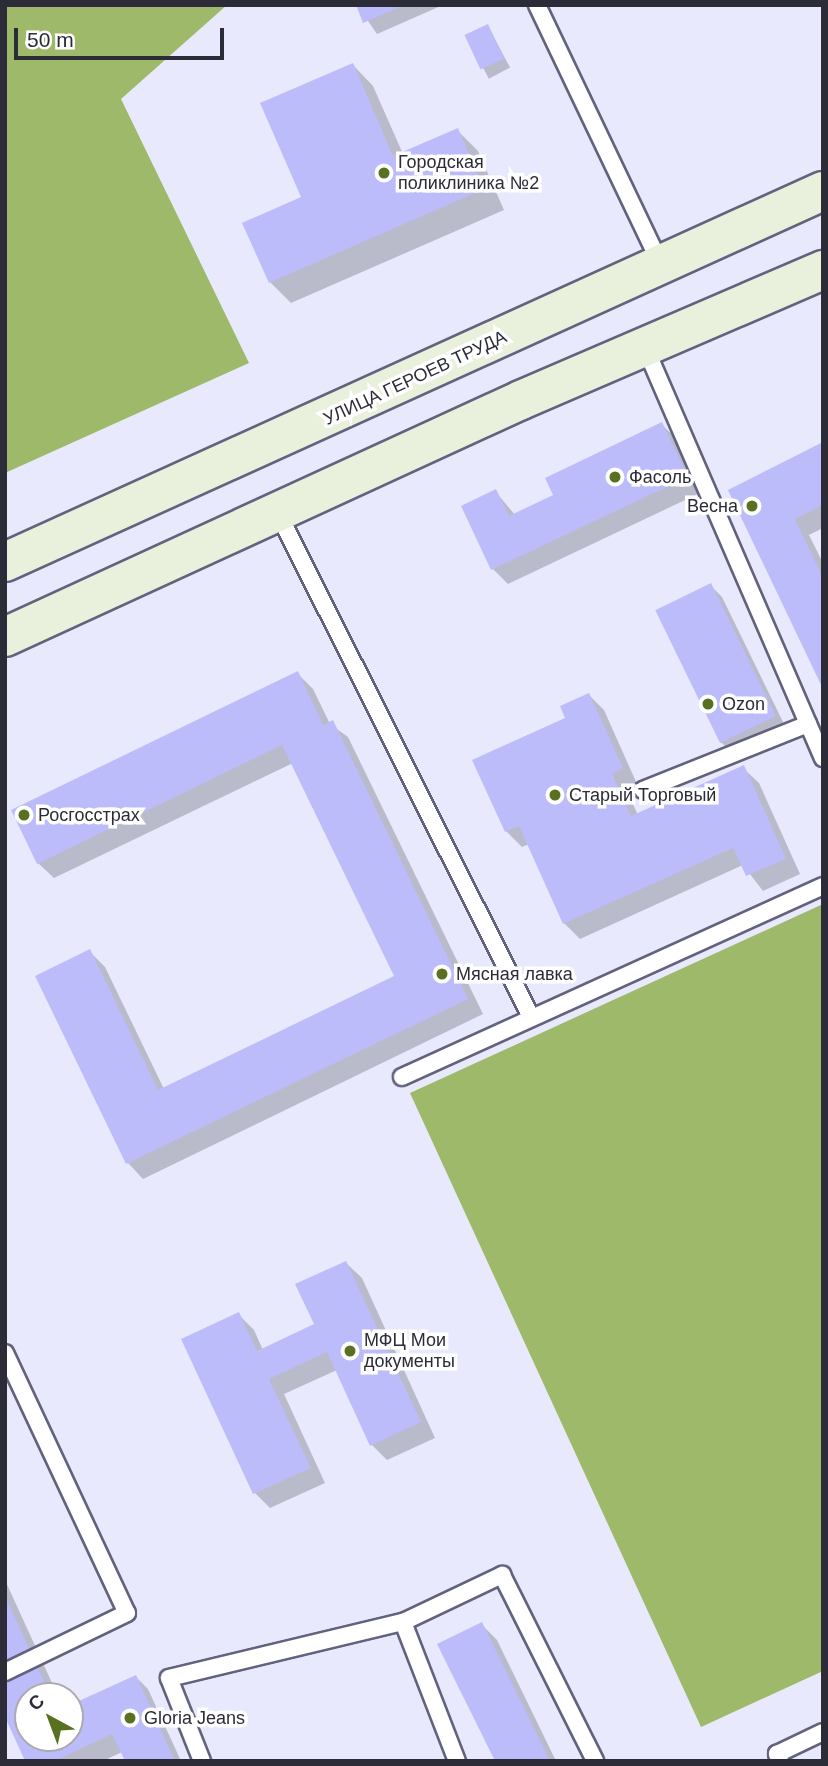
<!DOCTYPE html>
<html>
<head>
<meta charset="utf-8">
<style>
  body { margin:0 }
  #map { position:relative; width:828px; height:1766px; overflow:hidden; background:#e8e9fd; font-family:Helvetica,sans-serif }
  div>[style] { position:absolute }
  [style*='--x'] { left:calc(var(--x)*1px); top:calc(var(--y)*1px); width:calc(var(--w)*1px); rotate:calc(var(--a)*1deg) }
  .forest>* { inset:0; background:#9fb96a }
  .shadow>* { inset:0; background:#0003; transform-origin:0 0 }
  .building>* { inset:0; background:#bcbcfa; transform-origin:0 0 }
  .roads { filter:drop-shadow(2px 0 #62627e) drop-shadow(-2px 0 #62627e) drop-shadow(0 2px #62627e) drop-shadow(0 -2px #62627e) }
  .lane>* { height:16px; margin:-8px; padding:0 8px; transform-origin:8px; border-radius:8px; background:#fff }
  .secondary>* { height:38px; margin:-19px; padding:0 19px; transform-origin:19px; border-radius:19px; background:#e9f0dc }
  .dots>* { width:19px; height:19px; translate:-50% -50%; box-sizing:border-box; border:4px solid #fff; border-radius:50% }
  span { translate:-50% -50%; white-space:nowrap; text-align:center; line-height:1.15; -webkit-text-stroke:7px #fff; paint-order:stroke }
  .poi-label { font-size:18px; color:#2c2c38 }
  .left { translate:0 -50%; text-align:left }
  .right { translate:-100% -50%; text-align:right }
  .street-label { font-size:18px; color:#2c2c38 }
  .frame { position:absolute; inset:0; border:7px solid #2c2c38; pointer-events:none }
  .north { position:absolute; left:14px; top:1682px; width:70px; height:70px; box-sizing:border-box; background:#fff; border:2px solid #ababaf; border-radius:50%; rotate:319deg; font-size:19px; font-weight:700; line-height:28px; text-align:center; color:#2c2c38 }
  .north::after { content:''; display:block; margin:auto; width:24px; height:32px; background:#597020; clip-path:polygon(50% 0,100% 100%,50% 72%,0 100%) }
  .scale { position:absolute; left:14px; top:28px; width:210px; height:32px; box-sizing:border-box; border:4px solid #2c2c38; border-top:0; padding-left:9px; font-size:21px; line-height:24px; white-space:nowrap; color:#2c2c38; -webkit-text-stroke:5px #fff; paint-order:stroke }
</style>
</head>
<body>
<div id="map">
  <div class="forest">
    <div style="clip-path:polygon(5px 5px,227px 5px,121px 99px,249px 363px,5px 473px)"></div>
    <div style="clip-path:polygon(823px 904px,823px 1671px,701px 1727px,410px 1093px)"></div>
  </div>
  <div class="shadow">
    <div style="clip-path:polygon(357px 5px,443px 5px,377px 34px)"></div>
    <div style="left:488px;top:26px;width:47px;height:24px;rotate:62deg"></div>
    <div style="clip-path:polygon(353px 65px,373px 86px,403px 154px,457px 130px,478px 151px,504px 210px,291px 303px,270px 282px)"></div>
    <div style="clip-path:polygon(662px 425px,678px 440px,702px 492px,508px 584px,493px 569px,495px 491px,515px 515px,555px 496px)"></div>
    <div style="clip-path:polygon(823px 444px,823px 528px,809px 535px,823px 563px,823px 687px,730px 491px)"></div>
    <div style="clip-path:polygon(710px 585px,722px 597px,786px 728px,733px 754px,721px 742px)"></div>
    <div style="clip-path:polygon(297px 673px,313px 689px,330px 724px,348px 737px,483px 1014px,143px 1179px,128px 1163px,37px 977px,89px 951px,105px 967px,164px 1089px,396px 976px,293px 763px,54px 878px,38px 863px)"></div>
    <div style="clip-path:polygon(589px 695px,604px 710px,637px 784px,626px 789px,638px 815px,743px 768px,759px 783px,800px 874px,763px 891px,743px 865px,580px 939px,564px 923px,529px 844px,522px 847px,506px 831px,568px 719px)"></div>
    <div style="clip-path:polygon(346px 1263px,362px 1278px,435px 1438px,387px 1460px,372px 1445px,337px 1370px,284px 1394px,325px 1483px,270px 1508px,255px 1493px,238px 1314px,254px 1330px,263px 1350px,316px 1325px)"></div>
    <div style="clip-path:polygon(5px 1580px,58px 1696px,28px 1696px,28px 1738px,70px 1738px,70px 1707px,136px 1677px,148px 1689px,181px 1761px,127px 1761px,122px 1752px,103px 1761px,27px 1761px,5px 1713px)"></div>
    <div style="clip-path:polygon(481px 1624px,497px 1640px,556px 1761px,497px 1761px)"></div>
  </div>
  <div class="building">
    <div style="clip-path:polygon(356px 5px,405px 5px,363px 23px)"></div>
    <div style="left:488px;top:24px;width:38px;height:26px;rotate:65deg"></div>
    <div style="clip-path:polygon(353px 63px,393px 156px,458px 128px,484px 189px,269px 283px,242px 223px,301px 197px,260px 103px)"></div>
    <div style="clip-path:polygon(662px 422px,688px 477px,491px 570px,461px 506px,496px 489px,509px 516px,553px 495px,545px 478px)"></div>
    <div style="clip-path:polygon(823px 442px,823px 505px,795px 519px,823px 578px,823px 689px,728px 490px)"></div>
    <div style="left:711px;top:583px;width:148px;height:62px;rotate:64deg"></div>
    <div style="clip-path:polygon(298px 671px,323px 725px,333px 720px,468px 999px,126px 1164px,35px 976px,90px 949px,158px 1090px,394px 976px,282px 745px,37px 864px,11px 810px)"></div>
    <div style="clip-path:polygon(589px 693px,623px 768px,612px 774px,631px 816px,744px 765px,786px 859px,746px 876px,733px 848px,563px 924px,519px 826px,505px 832px,472px 760px,565px 718px,560px 706px)"></div>
    <div style="clip-path:polygon(346px 1261px,421px 1422px,370px 1446px,327px 1352px,269px 1379px,311px 1468px,253px 1494px,181px 1339px,239px 1312px,257px 1351px,314px 1324px,295px 1284px)"></div>
    <div style="clip-path:polygon(5px 1596px,51px 1696px,28px 1696px,28px 1738px,70px 1738px,70px 1705px,136px 1675px,175px 1761px,125px 1761px,112px 1734px,55px 1761px,25px 1761px,5px 1717px)"></div>
    <div style="clip-path:polygon(482px 1622px,550px 1761px,495px 1761px,437px 1644px)"></div>
  </div>
  <div class="roads">
    <div class="lane">
      <div style="--x:537;--y:5;--w:288;--a:64.5"></div>
      <div style="--x:645;--y:347;--w:448;--a:66.6"></div>
      <div style="--x:277;--y:511;--w:566;--a:63.34"></div>
      <div style="--x:643;--y:790;--w:178;--a:-21.8"></div>
      <div style="--x:402;--y:1077;--w:462;--a:-24.4"></div>
      <div style="--x:5;--y:1353;--w:287;--a:64.9"></div>
      <div style="--x:127;--y:1613;--w:136;--a:154.2"></div>
      <div style="--x:403;--y:1622;--w:149;--a:68.8"></div>
      <div style="--x:202;--y:1761;--w:89;--a:-111.7"></div>
      <div style="--x:169;--y:1678;--w:241;--a:-13.5"></div>
      <div style="--x:403;--y:1622;--w:110;--a:-25.4"></div>
      <div style="--x:502;--y:1575;--w:208;--a:63.4"></div>
      <div style="--x:780;--y:1761;--w:8;--a:-113"></div>
      <div style="--x:777;--y:1754;--w:51;--a:-25.6"></div>
    </div>
    <div class="secondary">
      <div style="--x:5;--y:562;--w:898;--a:-24.4"></div>
      <div style="--x:5;--y:637;--w:568;--a:-24.67"></div>
      <div style="--x:521;--y:400;--w:329;--a:-23.3"></div>
    </div>
  </div>
  <div class="dots">
    <div style="left:384px;top:173px;background:#597020"></div>
    <div style="left:615px;top:477px;background:#597020"></div>
    <div style="left:752px;top:506px;background:#597020"></div>
    <div style="left:708px;top:704px;background:#597020"></div>
    <div style="left:555px;top:795px;background:#597020"></div>
    <div style="left:24px;top:815px;background:#597020"></div>
    <div style="left:442px;top:974px;background:#597020"></div>
    <div style="left:350px;top:1351px;background:#597020"></div>
    <div style="left:130px;top:1718px;background:#597020"></div>
  </div>
  <div class="poi-label">
    <span class="left" style="left:398px;top:173px">Городская<br>поликлиника №2</span>
    <span class="left" style="left:629px;top:477px">Фасоль</span>
    <span class="right" style="left:738px;top:506px">Весна</span>
    <span class="left" style="left:722px;top:704px">Ozon</span>
    <span class="left" style="left:569px;top:795px">Старый Торговый</span>
    <span class="left" style="left:38px;top:815px">Росгосстрах</span>
    <span class="left" style="left:456px;top:974px">Мясная лавка</span>
    <span class="left" style="left:364px;top:1351px">МФЦ Мои<br>документы</span>
    <span class="left" style="left:144px;top:1718px">Gloria Jeans</span>
  </div>
  <div class="street-label">
    <span style="left:415px;top:378px;rotate:-25deg">УЛИЦА ГЕРОЕВ ТРУДА</span>
  </div>
  <div class="frame"></div>
  <div class="north">С</div>
  <div class="scale">50 m</div>
</div>
</body>
</html>
